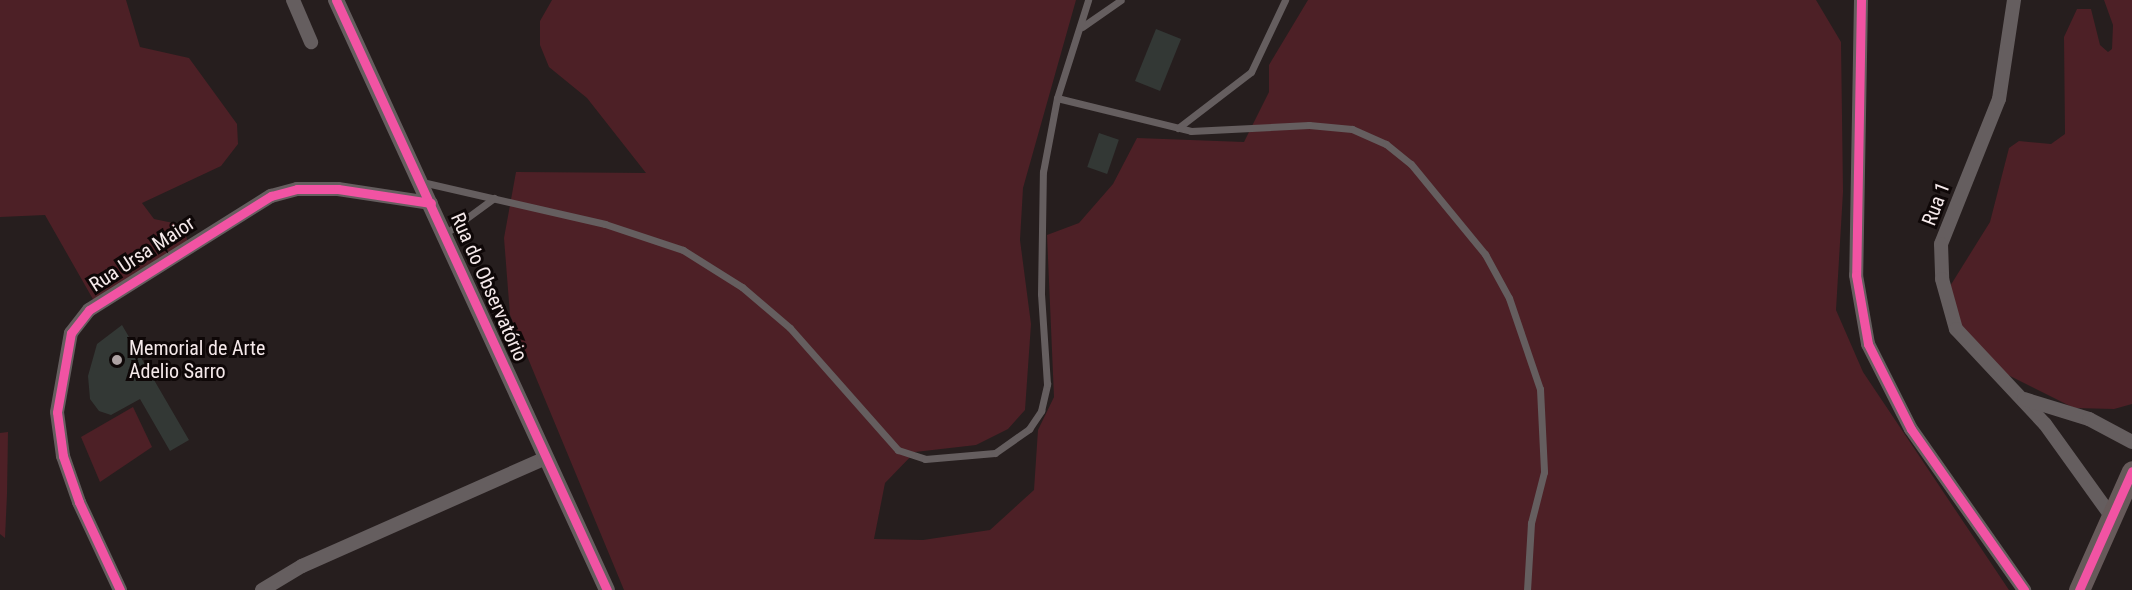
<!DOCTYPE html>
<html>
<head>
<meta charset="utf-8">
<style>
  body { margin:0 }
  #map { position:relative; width:2132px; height:590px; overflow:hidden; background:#261e1e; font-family:"Roboto Condensed",sans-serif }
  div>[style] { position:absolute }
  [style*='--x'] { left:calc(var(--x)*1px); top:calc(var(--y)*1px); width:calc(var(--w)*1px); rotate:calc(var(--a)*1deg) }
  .green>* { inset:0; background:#4d2026 }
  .building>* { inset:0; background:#333835; transform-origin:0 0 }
  .service>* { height:7px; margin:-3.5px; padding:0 3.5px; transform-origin:3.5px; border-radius:3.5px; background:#655e5f }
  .minor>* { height:14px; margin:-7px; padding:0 7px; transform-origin:7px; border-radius:7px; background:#655e5f }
  .tertiary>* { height:16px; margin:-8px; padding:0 8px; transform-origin:8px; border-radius:8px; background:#655e5f }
  .primary>* { height:21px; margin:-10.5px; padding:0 10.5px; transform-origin:10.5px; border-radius:10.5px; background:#665a5a }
  .cycleway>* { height:9px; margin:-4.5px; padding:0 4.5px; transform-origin:4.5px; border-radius:4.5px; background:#f153a3 }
  .dots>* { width:16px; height:16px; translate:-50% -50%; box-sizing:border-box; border:3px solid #0e0707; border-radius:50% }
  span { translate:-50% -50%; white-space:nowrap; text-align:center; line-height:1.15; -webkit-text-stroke:6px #0e0707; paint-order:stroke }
  .street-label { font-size:20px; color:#f5e9ea }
  .poi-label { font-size:20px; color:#f5e9ea }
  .left { translate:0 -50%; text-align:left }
</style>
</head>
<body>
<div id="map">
  <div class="green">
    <div style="clip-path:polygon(0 0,126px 0,140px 47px,189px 58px,237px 124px,238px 144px,221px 166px,142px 203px,154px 219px,183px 225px,188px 243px,94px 301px,45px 215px,0 217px)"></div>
    <div style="clip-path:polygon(552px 0,1076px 0,1023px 188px,1020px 240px,1031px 324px,1025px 410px,1008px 429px,976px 445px,915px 452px,885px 483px,874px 539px,923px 540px,990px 530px,1034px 490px,1038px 430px,1054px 397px,1047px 235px,1079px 223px,1113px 184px,1137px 138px,1244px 142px,1269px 92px,1269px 65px,1308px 0,1816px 0,1841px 42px,1843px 192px,1836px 310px,1863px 372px,2009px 590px,624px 590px,510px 315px,504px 238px,516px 172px,646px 173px,587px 98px,549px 67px,540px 45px,540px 21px)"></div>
    <div style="clip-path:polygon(2104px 0,2132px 0,2132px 404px,2114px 409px,2074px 408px,1986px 364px,1951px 320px,1947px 291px,1990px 222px,2009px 148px,2019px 141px,2051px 144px,2065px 134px,2064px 37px,2077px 9px,2091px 9px,2100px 45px,2108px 52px,2112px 49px,2113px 25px)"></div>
    <div style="clip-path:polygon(133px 407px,152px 447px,100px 482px,81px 437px)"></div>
    <div style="clip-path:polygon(8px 432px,7px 494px,5px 538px,0 534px,0 433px)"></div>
  </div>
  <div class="building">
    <div style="left:1156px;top:29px;width:27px;height:56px;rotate:22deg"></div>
    <div style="left:1099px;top:133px;width:21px;height:36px;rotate:19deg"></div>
    <div style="clip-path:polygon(122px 325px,189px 440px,170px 451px,140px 399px,111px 415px,99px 411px,90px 399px,88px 376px,97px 344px)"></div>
  </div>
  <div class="service">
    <div style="--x:1082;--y:27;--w:47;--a:-34.7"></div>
    <div style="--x:1057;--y:98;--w:138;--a:13.8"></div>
    <div style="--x:1191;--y:131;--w:118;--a:-2.9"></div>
    <div style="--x:1309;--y:125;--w:43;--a:5.3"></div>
    <div style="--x:1352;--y:129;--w:37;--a:24"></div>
    <div style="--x:1386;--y:144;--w:32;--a:39"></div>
    <div style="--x:1411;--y:164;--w:117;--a:50.6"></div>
    <div style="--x:1485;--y:254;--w:50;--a:61.4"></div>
    <div style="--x:1509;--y:298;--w:96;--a:71.2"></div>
    <div style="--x:1540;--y:389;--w:83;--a:87.2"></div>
    <div style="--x:1544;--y:472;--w:53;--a:104.3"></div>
    <div style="--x:1531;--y:523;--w:67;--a:93.4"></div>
    <div style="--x:1178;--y:128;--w:92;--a:-37.5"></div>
    <div style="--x:1251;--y:72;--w:80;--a:-64.7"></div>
    <div style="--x:422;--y:182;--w:188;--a:12.9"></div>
    <div style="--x:605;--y:224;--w:82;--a:18.4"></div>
    <div style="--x:683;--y:250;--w:70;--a:32.1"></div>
    <div style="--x:742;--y:287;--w:63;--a:40.5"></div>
    <div style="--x:790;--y:328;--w:163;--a:48.5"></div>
    <div style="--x:898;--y:450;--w:28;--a:18"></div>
    <div style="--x:925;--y:459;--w:70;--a:-4.9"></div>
    <div style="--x:995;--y:453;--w:42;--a:-35.2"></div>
    <div style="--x:1029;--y:429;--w:22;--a:-56"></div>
    <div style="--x:1041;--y:411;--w:28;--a:-77"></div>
    <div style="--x:1047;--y:384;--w:90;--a:-93.8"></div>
    <div style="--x:1041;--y:294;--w:122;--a:-89.1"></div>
    <div style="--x:1043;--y:172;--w:75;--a:-79.3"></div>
    <div style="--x:1057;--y:98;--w:103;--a:-72.4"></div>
    <div style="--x:445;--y:234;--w:61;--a:-36.3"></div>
  </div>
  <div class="minor">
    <div style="--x:293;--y:0;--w:46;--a:66.8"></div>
    <div style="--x:1861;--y:0;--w:275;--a:91"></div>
    <div style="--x:1856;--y:275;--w:70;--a:80.1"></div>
    <div style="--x:1868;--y:344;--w:95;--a:63.2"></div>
    <div style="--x:1911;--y:429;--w:197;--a:54.9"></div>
    <div style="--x:2014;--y:0;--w:100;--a:98.6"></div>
    <div style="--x:1999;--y:99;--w:156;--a:111.8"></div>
    <div style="--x:1941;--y:244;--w:35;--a:88"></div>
    <div style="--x:1942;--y:279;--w:52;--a:74.4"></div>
    <div style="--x:1956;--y:329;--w:130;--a:46.9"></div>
    <div style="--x:2045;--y:424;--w:113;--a:54.3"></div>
    <div style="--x:2024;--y:399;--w:68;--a:17.1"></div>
    <div style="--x:2089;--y:419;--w:49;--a:28.1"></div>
    <div style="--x:120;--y:590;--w:97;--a:-115"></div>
    <div style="--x:79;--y:502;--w:49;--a:-109.2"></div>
    <div style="--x:63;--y:456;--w:44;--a:-97.8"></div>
    <div style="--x:57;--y:412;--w:80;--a:-80"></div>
    <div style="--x:71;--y:333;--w:29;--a:-52"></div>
    <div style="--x:89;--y:310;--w:215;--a:-32.1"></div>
    <div style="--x:271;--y:196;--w:27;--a:-15"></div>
    <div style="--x:297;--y:189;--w:41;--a:0"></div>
    <div style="--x:338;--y:189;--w:94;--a:8.6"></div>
    <div style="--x:262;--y:590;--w:47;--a:-31"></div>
    <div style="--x:302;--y:566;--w:267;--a:-23.9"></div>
  </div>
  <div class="tertiary">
    <div style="--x:336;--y:0;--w:649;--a:65.33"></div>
  </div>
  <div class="primary">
    <div style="--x:2079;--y:590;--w:130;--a:-66"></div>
  </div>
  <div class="cycleway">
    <div style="--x:336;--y:0;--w:649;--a:65.33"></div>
    <div style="--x:1861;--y:0;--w:275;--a:91"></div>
    <div style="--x:1856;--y:275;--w:70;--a:80.1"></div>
    <div style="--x:1868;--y:344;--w:95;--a:63.2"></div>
    <div style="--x:1911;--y:429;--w:197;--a:54.9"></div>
    <div style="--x:120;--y:590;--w:97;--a:-115"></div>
    <div style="--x:79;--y:502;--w:49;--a:-109.2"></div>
    <div style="--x:63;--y:456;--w:44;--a:-97.8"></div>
    <div style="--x:57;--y:412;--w:80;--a:-80"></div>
    <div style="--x:71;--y:333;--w:29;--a:-52"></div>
    <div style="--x:89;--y:310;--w:215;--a:-32.1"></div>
    <div style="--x:271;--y:196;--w:27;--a:-15"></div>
    <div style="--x:297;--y:189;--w:41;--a:0"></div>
    <div style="--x:338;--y:189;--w:94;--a:8.6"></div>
    <div style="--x:2079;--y:590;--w:130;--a:-66"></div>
  </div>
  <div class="dots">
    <div style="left:117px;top:360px;background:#ada2a3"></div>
  </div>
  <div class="street-label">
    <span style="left:1936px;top:204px;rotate:-69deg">Rua 1</span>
    <span style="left:142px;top:254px;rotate:-33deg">Rua Ursa Maior</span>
    <span style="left:489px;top:287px;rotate:66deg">Rua do Observatório</span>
  </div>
  <div class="poi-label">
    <span class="left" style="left:129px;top:360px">Memorial de Arte<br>Adelio Sarro</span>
  </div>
</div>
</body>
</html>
